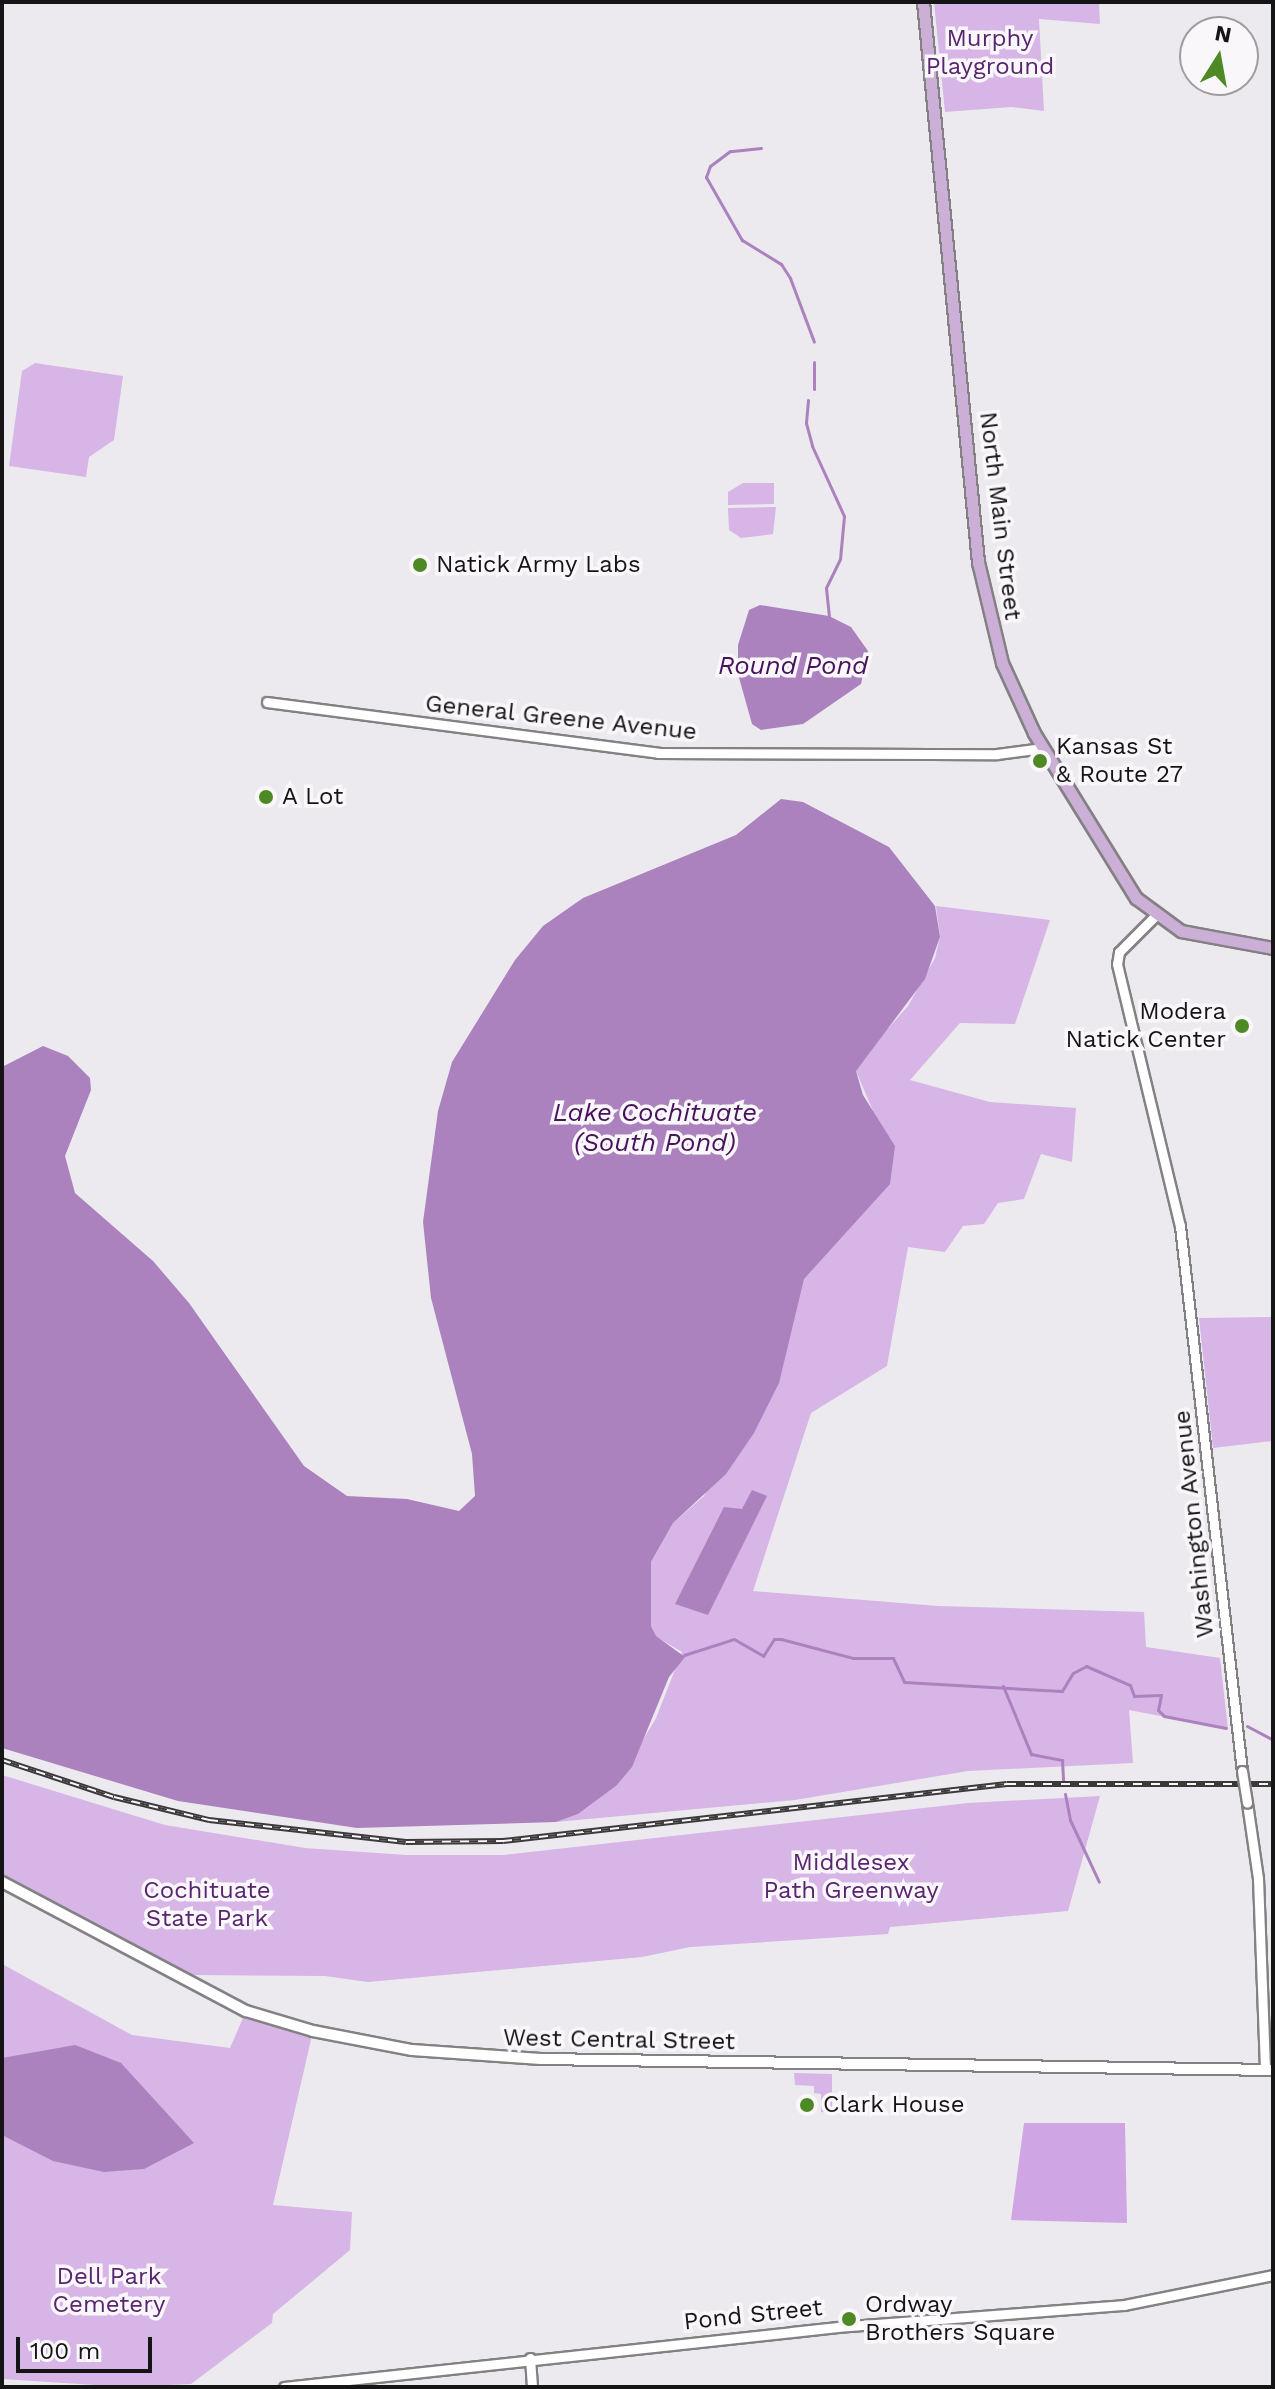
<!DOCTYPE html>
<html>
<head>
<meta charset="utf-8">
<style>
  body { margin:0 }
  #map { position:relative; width:1275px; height:2389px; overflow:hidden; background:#eceaee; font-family:"Work Sans",sans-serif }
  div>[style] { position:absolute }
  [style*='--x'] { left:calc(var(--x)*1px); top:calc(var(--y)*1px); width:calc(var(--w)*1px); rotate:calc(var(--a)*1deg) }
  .green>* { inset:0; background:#d7b5e6 }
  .forest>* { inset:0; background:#d0a5e4 }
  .water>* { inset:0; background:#ab82be }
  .stream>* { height:3px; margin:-1.5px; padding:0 1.5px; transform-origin:1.5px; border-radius:1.5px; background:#ab82be }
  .roads { filter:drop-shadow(2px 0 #838184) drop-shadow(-2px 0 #838184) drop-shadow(0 2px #838184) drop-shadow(0 -2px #838184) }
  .tertiary>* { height:9px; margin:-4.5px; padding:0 4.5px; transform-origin:4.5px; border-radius:4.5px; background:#fff }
  .secondary>* { height:10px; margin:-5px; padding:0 5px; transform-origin:5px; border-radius:5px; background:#fff }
  .primary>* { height:11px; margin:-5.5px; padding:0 5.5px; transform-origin:5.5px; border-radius:5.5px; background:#cbafd7 }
  .rail>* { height:6px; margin-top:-3px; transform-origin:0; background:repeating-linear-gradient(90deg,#faf7fb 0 9px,#3b3a3b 0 18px); box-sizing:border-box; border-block:2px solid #3b3a3b }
  .bridges { filter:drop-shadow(2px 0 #838184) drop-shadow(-2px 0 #838184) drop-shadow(0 2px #838184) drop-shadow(0 -2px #838184) }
  .tertiary-bridge>* { height:9px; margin:-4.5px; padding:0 4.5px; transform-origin:4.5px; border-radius:4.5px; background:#fff }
  .dots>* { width:22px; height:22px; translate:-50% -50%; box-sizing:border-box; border:4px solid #faf7fb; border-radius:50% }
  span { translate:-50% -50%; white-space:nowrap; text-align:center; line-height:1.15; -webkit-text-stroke:7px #faf7fb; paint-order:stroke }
  .park-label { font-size:24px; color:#59256e }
  .street-label { font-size:24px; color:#161516 }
  .poi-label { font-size:24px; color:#161516 }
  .left { translate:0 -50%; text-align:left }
  .right { translate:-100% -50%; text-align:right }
  .water-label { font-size:26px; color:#48125c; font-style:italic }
  .frame { position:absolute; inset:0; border:4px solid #161516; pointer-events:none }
  .north { position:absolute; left:1179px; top:16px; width:80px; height:80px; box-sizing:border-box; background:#faf7fb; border:2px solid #9f9d9f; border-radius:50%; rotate:11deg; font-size:22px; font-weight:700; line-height:32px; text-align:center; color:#161516 }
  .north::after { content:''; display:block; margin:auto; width:28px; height:36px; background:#4f8925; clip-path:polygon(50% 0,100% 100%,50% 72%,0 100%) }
  .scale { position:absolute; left:16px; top:2337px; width:136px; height:36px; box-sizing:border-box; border:4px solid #161516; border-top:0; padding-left:10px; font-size:24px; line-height:28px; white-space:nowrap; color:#161516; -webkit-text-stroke:6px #faf7fb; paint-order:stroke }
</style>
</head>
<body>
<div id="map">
  <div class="green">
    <div style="clip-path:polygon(934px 2px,1099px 2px,1100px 24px,1039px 19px,1044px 111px,1011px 107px,945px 112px)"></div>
    <div style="clip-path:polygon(35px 363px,123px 376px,114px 440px,89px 457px,86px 477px,9px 466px,22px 371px)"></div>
    <div style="clip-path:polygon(743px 483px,774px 483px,774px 504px,728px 505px,728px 492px)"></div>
    <div style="clip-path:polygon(776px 507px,773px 534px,741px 538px,729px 530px,728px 508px)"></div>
    <div style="clip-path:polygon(936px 906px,1050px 920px,1015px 1024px,960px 1023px,910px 1080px,990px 1102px,1076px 1108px,1072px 1162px,1041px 1154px,1024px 1199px,998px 1203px,984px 1224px,963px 1226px,945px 1252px,908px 1247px,887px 1366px,811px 1413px,753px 1591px,938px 1606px,1144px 1612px,1146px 1647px,1220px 1658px,1228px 1729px,1129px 1710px,1133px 1763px,968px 1771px,795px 1800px,556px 1822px,578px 1814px,616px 1786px,656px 1718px,682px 1652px,655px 1636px,651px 1626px,651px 1562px,673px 1523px,704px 1496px,793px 1321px,803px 1279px,843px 1231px,873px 1111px,856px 1071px,860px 1060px,908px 1006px,935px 958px,940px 937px)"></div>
    <div style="clip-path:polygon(1273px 1317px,1273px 1441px,1213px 1448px,1199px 1318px)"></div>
    <div style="clip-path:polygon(2px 1775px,165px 1825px,305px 1848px,406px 1855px,504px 1855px,968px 1803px,1100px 1796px,1068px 1911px,890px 1927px,888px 1934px,690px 1947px,642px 1957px,368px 1982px,325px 1976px,191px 1975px,2px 1874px)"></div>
    <div style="clip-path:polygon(2px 1964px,132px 2035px,230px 2048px,246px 2011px,313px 2031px,273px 2205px,352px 2212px,350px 2250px,273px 2314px,272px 2323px,191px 2384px,126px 2387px,2px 2379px)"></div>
    <div style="clip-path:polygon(794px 2073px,832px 2074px,832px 2113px,821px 2112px,821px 2094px,814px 2093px,814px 2086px,795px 2085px)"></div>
  </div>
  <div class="forest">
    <div style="clip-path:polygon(1024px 2123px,1125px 2123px,1127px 2223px,1011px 2220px)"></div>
  </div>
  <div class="water">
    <div style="clip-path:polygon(760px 605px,829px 616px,851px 627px,868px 651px,861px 684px,803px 724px,761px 730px,752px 724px,738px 674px,738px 645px,749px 610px)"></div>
    <div style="clip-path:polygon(781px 799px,803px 802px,889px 847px,935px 906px,940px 937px,925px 979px,856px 1071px,863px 1095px,895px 1146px,890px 1184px,804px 1279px,779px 1383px,754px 1433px,726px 1474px,673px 1523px,651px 1562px,651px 1626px,656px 1636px,685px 1657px,669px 1677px,632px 1767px,616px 1786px,578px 1814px,556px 1822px,357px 1828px,178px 1801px,2px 1748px,2px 1067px,43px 1046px,68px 1056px,90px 1078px,91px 1090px,65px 1156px,75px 1193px,153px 1261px,189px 1303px,304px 1466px,347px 1496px,407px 1499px,459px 1511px,475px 1496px,472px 1454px,431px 1298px,423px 1222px,438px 1111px,452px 1062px,515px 960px,543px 926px,583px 898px,736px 835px)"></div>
    <div style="clip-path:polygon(752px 1490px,767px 1496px,708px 1615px,675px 1604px,724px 1507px,742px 1509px)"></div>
    <div style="clip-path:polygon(75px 2045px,121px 2063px,194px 2143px,144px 2169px,104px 2172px,53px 2161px,2px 2135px,2px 2058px)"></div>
  </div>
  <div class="stream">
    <div style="--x:761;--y:148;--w:31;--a:174"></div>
    <div style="--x:730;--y:151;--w:25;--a:143"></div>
    <div style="--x:710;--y:166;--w:12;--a:110"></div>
    <div style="--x:706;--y:177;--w:73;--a:60.3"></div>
    <div style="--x:742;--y:240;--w:46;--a:31.6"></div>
    <div style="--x:781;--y:264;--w:17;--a:57"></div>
    <div style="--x:790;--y:278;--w:68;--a:69.4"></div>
    <div style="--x:814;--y:362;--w:27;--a:90"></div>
    <div style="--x:808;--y:400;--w:23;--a:95"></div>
    <div style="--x:806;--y:423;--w:24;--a:75"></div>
    <div style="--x:812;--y:446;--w:77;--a:65.4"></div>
    <div style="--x:844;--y:516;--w:43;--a:95.3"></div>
    <div style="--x:840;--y:559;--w:32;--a:116"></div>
    <div style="--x:826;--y:588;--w:28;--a:84"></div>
    <div style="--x:684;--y:1655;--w:52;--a:-17.7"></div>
    <div style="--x:734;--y:1639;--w:34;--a:30"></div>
    <div style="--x:763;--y:1656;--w:20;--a:-57"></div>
    <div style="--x:774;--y:1639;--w:7;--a:0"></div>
    <div style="--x:781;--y:1639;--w:74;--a:14.8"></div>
    <div style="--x:853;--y:1658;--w:40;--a:0"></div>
    <div style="--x:893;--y:1658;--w:26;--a:65"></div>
    <div style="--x:904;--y:1682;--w:158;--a:3.3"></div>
    <div style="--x:1062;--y:1691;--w:21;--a:-59"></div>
    <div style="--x:1073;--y:1673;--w:15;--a:-28"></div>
    <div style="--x:1086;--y:1666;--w:48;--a:23.4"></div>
    <div style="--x:1130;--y:1685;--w:12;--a:70"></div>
    <div style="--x:1134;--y:1696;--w:27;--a:-2"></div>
    <div style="--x:1161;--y:1695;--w:15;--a:101"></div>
    <div style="--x:1158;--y:1710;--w:8;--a:45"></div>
    <div style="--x:1164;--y:1716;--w:63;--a:11"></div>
    <div style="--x:1003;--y:1686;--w:74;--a:67.6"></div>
    <div style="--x:1031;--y:1754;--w:32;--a:11"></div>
    <div style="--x:1062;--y:1760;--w:21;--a:87"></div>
    <div style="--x:1247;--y:1726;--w:30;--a:28"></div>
    <div style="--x:1065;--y:1794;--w:26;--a:79"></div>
    <div style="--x:1070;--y:1820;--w:68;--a:64.9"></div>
  </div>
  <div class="roads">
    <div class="tertiary">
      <div style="--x:267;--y:702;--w:394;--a:7.4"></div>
      <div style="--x:658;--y:753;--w:339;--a:0.2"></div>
      <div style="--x:997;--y:754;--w:46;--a:-7.4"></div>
      <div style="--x:1155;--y:916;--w:51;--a:135"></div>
      <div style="--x:1119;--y:952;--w:12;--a:99"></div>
      <div style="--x:1117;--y:964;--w:269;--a:76.5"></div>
      <div style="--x:1180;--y:1226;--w:549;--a:83.51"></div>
      <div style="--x:1247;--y:1803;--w:76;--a:81.7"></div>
      <div style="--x:1258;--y:1878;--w:192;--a:87.9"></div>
      <div style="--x:530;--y:2358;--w:29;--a:86"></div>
      <div style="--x:284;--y:2387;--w:557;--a:-6.18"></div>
      <div style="--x:838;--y:2327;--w:287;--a:-4.4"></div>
      <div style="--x:1124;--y:2305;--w:152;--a:-11.4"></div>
    </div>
    <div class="secondary">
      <div style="--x:2;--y:1882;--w:276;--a:27.9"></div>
      <div style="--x:246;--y:2011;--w:70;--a:16.6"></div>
      <div style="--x:313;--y:2031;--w:101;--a:10.9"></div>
      <div style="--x:412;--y:2050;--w:129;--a:4"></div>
      <div style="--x:541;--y:2059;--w:732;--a:0.86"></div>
    </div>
    <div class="primary">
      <div style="--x:923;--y:2;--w:563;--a:84.39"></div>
      <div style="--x:978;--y:562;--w:104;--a:76.6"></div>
      <div style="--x:1002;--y:663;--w:77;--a:65.4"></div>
      <div style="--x:1034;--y:733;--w:194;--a:58.3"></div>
      <div style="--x:1136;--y:898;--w:56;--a:36.3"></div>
      <div style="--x:1181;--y:931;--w:94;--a:10.5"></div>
    </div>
  </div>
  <div class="rail">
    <div style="--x:2;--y:1760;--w:118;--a:18.3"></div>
    <div style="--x:114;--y:1797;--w:98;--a:13.6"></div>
    <div style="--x:209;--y:1820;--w:198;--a:6.4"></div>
    <div style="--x:406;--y:1842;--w:97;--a:-0.6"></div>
    <div style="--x:503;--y:1841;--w:507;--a:-6.45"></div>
    <div style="--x:1007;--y:1784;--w:266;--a:0"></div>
  </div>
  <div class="bridges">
    <div class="tertiary-bridge">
      <div style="--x:1242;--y:1771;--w:32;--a:81"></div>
    </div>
  </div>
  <div class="dots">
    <div style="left:420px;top:565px;background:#4f8925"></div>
    <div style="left:1040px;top:761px;background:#4f8925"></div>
    <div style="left:266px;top:797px;background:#4f8925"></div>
    <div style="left:1242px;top:1026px;background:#4f8925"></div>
    <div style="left:807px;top:2105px;background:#4f8925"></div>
    <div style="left:849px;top:2319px;background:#4f8925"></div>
  </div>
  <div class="park-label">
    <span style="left:990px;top:53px">Murphy<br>Playground</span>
    <span style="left:851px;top:1877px">Middlesex<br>Path Greenway</span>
    <span style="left:207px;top:1905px">Cochituate<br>State Park</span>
    <span style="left:109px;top:2291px">Dell Park<br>Cemetery</span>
  </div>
  <div class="street-label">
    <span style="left:1000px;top:516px;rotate:83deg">North Main Street</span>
    <span style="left:561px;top:718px;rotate:6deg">General Greene Avenue</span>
    <span style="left:1194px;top:1524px;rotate:-96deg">Washington Avenue</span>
    <span style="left:619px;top:2040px;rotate:1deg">West Central Street</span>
    <span style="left:753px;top:2315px;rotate:-6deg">Pond Street</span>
  </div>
  <div class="poi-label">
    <span class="left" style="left:436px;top:565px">Natick Army Labs</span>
    <span class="left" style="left:1056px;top:761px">Kansas St<br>&amp; Route 27</span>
    <span class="left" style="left:282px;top:797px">A Lot</span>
    <span class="right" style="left:1226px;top:1026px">Modera<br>Natick Center</span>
    <span class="left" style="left:823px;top:2105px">Clark House</span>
    <span class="left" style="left:865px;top:2319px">Ordway<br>Brothers Square</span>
  </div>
  <div class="water-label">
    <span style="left:793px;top:666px">Round Pond</span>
    <span style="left:655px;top:1128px">Lake Cochituate<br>(South Pond)</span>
  </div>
  <div class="frame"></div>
  <div class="north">N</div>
  <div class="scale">100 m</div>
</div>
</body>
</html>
